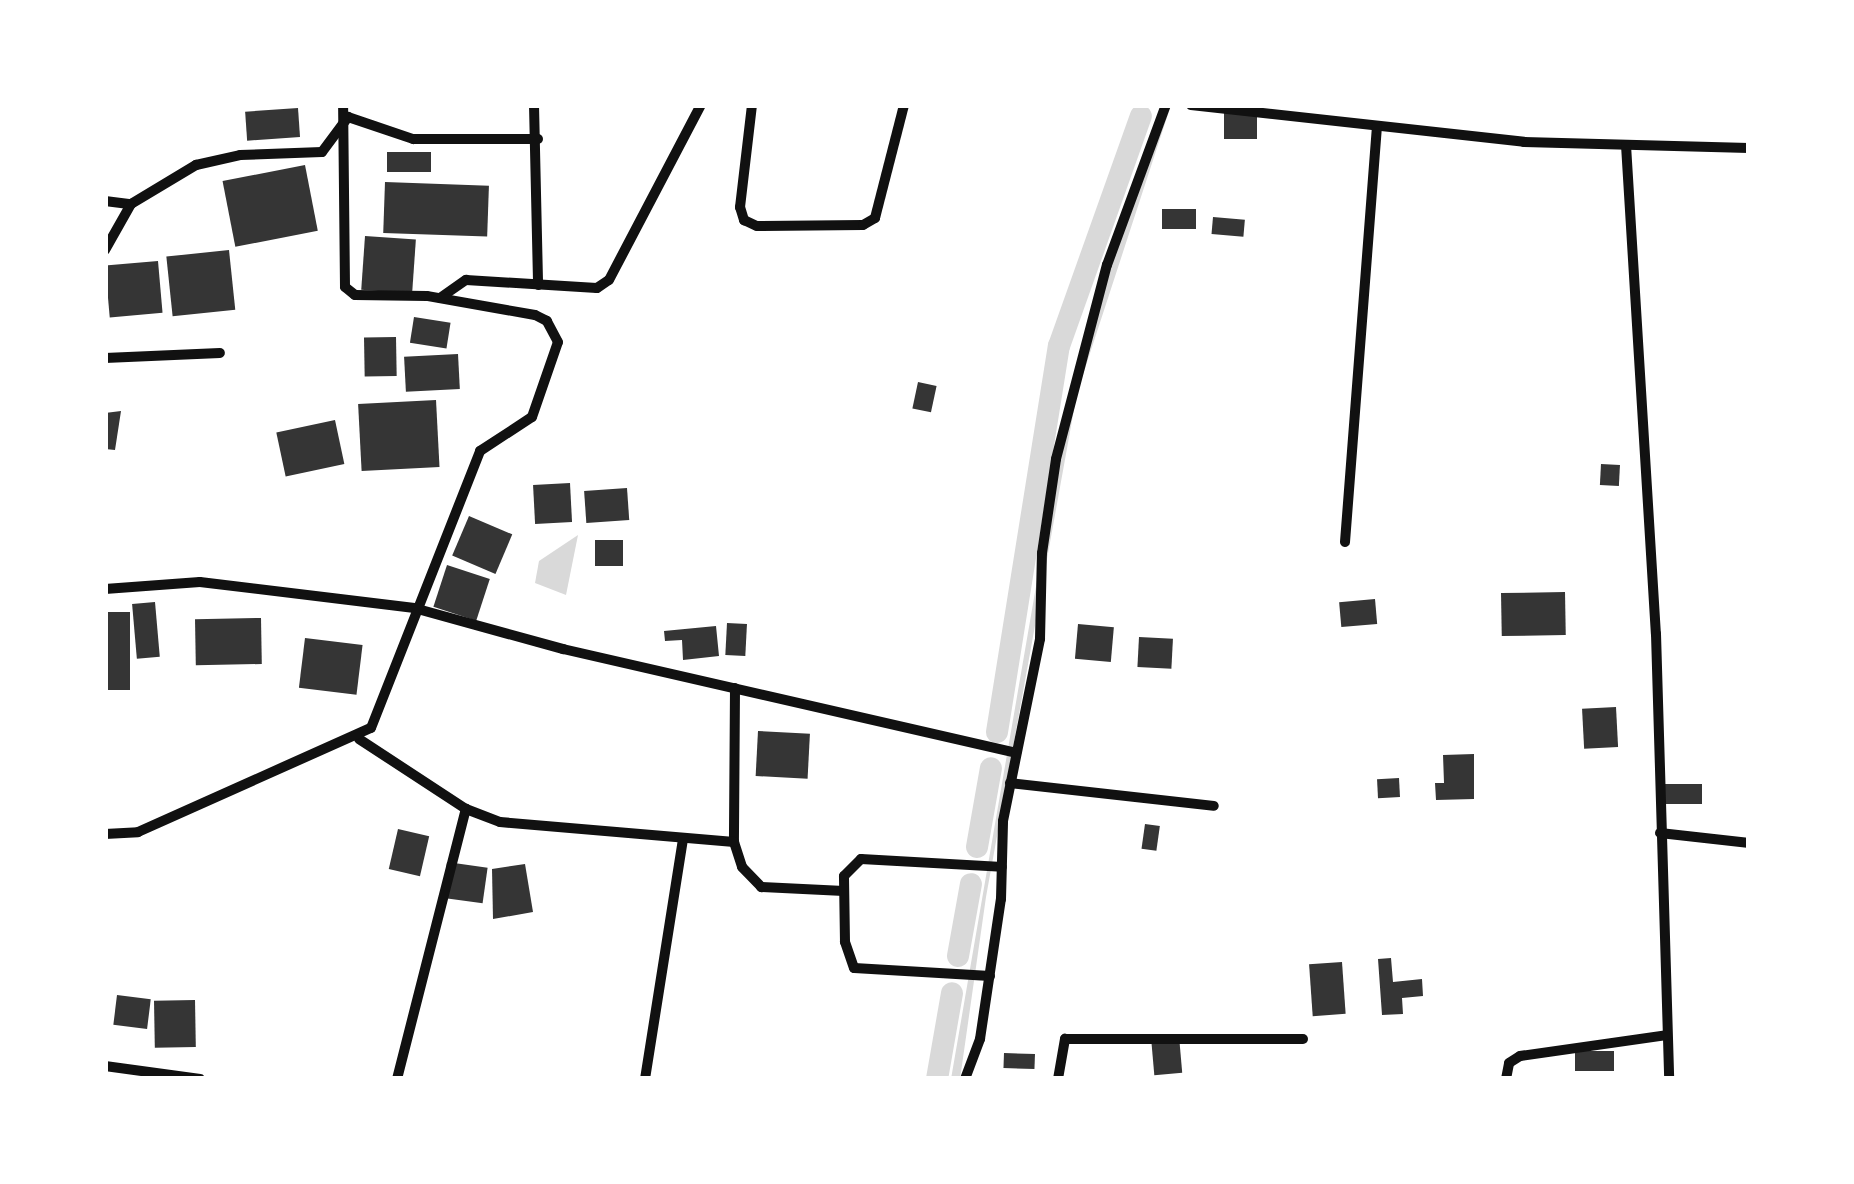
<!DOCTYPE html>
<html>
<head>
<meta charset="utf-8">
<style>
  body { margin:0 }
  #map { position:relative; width:1854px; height:1184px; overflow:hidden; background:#fff; font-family:"Fira Sans",sans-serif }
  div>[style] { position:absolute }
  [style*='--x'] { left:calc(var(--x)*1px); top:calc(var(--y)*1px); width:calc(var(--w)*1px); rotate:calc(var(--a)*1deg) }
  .water>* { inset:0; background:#d9d9d9 }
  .canal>* { height:22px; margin:-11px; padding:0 11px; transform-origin:11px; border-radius:11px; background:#d9d9d9 }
  .building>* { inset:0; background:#353535; transform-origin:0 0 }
  .minor>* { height:10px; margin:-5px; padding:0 5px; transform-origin:5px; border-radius:5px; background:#111 }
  span { translate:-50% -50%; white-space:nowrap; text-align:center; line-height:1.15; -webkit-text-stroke:10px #fff; paint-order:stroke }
  .frame { position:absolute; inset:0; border:108px solid #fff; pointer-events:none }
</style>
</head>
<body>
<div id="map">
  <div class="water">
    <div style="clip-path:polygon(1171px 105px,1077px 393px,986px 897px,960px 1079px,951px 1079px,1049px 511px,1090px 323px)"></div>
    <div style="clip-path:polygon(578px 535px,566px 595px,535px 583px,539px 561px)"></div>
  </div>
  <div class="canal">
    <div style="--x:997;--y:732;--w:391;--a:-80.9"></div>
    <div style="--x:1059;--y:346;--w:244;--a:-70.4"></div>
    <div style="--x:977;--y:847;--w:80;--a:-80"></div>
    <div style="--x:958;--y:956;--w:73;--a:-79.8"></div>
    <div style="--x:937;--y:1079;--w:87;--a:-80.1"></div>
  </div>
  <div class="building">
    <div style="left:298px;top:108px;width:29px;height:53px;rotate:86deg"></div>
    <div style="left:1224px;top:110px;width:33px;height:29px"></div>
    <div style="left:431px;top:152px;width:20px;height:44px;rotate:90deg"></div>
    <div style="left:305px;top:165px;width:67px;height:84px;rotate:79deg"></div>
    <div style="left:385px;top:182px;width:104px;height:51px;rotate:2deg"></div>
    <div style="left:1162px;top:209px;width:34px;height:20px"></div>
    <div style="left:1213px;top:217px;width:32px;height:17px;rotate:5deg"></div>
    <div style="left:365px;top:236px;width:51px;height:54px;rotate:4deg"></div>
    <div style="left:229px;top:250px;width:60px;height:63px;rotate:84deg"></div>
    <div style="left:158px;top:261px;width:52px;height:53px;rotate:85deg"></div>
    <div style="left:414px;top:317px;width:37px;height:26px;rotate:9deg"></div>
    <div style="left:396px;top:337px;width:39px;height:32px;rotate:89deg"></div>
    <div style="left:458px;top:354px;width:35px;height:54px;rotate:87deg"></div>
    <div style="left:918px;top:382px;width:19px;height:27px;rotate:12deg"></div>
    <div style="left:436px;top:400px;width:67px;height:78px;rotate:87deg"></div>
    <div style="clip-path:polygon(121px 411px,115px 450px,105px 449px,105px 413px)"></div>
    <div style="left:335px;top:420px;width:45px;height:60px;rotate:78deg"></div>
    <div style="left:1601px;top:464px;width:19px;height:21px;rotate:3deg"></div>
    <div style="left:570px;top:483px;width:39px;height:37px;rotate:87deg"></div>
    <div style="left:627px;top:488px;width:32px;height:43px;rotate:86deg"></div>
    <div style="left:469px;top:516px;width:47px;height:43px;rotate:23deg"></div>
    <div style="left:595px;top:540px;width:28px;height:26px"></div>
    <div style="left:447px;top:565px;width:45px;height:44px;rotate:18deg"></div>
    <div style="left:1565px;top:592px;width:43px;height:64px;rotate:89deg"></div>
    <div style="left:1375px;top:599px;width:25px;height:36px;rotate:85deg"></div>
    <div style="left:155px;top:602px;width:55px;height:23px;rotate:85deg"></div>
    <div style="left:105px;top:612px;width:25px;height:78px"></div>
    <div style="left:261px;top:618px;width:46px;height:66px;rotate:89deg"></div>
    <div style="left:727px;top:623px;width:20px;height:32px;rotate:3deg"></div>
    <div style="left:1078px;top:624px;width:36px;height:35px;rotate:5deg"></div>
    <div style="clip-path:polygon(716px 626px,719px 656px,683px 660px,682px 640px,665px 641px,664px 631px)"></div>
    <div style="left:1139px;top:637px;width:34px;height:30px;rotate:3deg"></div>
    <div style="left:305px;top:638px;width:58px;height:50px;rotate:7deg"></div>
    <div style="left:1616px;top:707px;width:40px;height:34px;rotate:87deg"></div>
    <div style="left:758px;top:731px;width:52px;height:45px;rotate:3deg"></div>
    <div style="clip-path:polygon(1474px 754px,1474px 799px,1436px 800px,1435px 783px,1444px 783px,1443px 755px)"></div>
    <div style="left:1399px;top:778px;width:19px;height:22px;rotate:87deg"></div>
    <div style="left:1702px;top:784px;width:20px;height:39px;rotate:90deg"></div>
    <div style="left:1145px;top:824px;width:15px;height:25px;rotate:8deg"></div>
    <div style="left:398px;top:829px;width:32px;height:41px;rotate:13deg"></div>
    <div style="left:447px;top:862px;width:41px;height:36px;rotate:8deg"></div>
    <div style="clip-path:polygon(525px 864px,533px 912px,493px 919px,492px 869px)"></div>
    <div style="clip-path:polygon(1391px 958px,1393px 982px,1422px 979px,1423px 996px,1402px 998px,1403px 1014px,1382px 1015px,1378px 959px)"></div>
    <div style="left:1342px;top:962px;width:52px;height:33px;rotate:86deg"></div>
    <div style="left:117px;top:995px;width:34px;height:30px;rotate:7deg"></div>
    <div style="left:195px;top:1000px;width:47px;height:41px;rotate:89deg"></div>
    <div style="left:1179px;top:1036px;width:37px;height:28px;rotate:85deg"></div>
    <div style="left:1575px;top:1051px;width:39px;height:20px"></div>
    <div style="left:1004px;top:1053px;width:31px;height:15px;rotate:2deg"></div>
  </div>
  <div class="minor">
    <div style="--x:534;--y:105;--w:180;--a:88.7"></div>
    <div style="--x:752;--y:105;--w:103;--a:96.7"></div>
    <div style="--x:740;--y:207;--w:14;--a:73"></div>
    <div style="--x:744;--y:220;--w:14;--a:25"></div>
    <div style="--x:757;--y:226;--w:106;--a:-0.5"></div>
    <div style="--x:863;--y:225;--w:14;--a:-30"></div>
    <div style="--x:875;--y:218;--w:117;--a:-75.6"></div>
    <div style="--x:1191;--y:105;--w:335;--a:6.3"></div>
    <div style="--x:1524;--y:142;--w:225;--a:1.5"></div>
    <div style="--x:1626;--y:145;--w:490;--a:86.5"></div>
    <div style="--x:1656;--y:634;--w:445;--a:88.3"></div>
    <div style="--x:105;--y:201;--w:26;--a:7"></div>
    <div style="--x:131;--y:204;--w:76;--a:-31"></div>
    <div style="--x:196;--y:165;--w:45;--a:-12.8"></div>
    <div style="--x:240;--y:155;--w:82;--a:-2.1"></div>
    <div style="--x:322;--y:152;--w:44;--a:-53.4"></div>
    <div style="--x:348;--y:117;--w:69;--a:18.7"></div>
    <div style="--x:413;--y:139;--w:125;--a:0"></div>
    <div style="--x:105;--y:250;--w:53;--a:-60.5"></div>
    <div style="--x:440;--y:298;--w:32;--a:-35"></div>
    <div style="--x:466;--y:280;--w:131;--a:3.5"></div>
    <div style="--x:597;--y:288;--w:14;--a:-34"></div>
    <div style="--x:609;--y:280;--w:198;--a:-62.3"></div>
    <div style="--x:105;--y:358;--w:115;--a:-2.5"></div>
    <div style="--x:1345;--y:542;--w:417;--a:-85.6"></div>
    <div style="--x:105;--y:589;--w:95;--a:-4.2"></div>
    <div style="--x:200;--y:582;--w:216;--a:6.9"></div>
    <div style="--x:414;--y:608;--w:155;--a:15.4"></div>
    <div style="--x:563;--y:649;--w:465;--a:12.9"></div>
    <div style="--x:735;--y:688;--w:154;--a:90.4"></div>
    <div style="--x:734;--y:842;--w:26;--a:72"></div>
    <div style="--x:742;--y:867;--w:28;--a:46"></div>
    <div style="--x:761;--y:887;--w:83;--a:2.8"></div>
    <div style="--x:359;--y:739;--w:128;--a:33.2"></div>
    <div style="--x:466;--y:809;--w:36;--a:21"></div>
    <div style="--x:500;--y:822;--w:235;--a:4.9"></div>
    <div style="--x:1010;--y:783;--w:205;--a:6.4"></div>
    <div style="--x:1660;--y:833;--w:90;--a:6.4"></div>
    <div style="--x:105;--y:834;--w:33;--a:-3"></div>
    <div style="--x:138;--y:832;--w:255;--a:-24.1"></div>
    <div style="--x:371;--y:728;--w:298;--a:-68.5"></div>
    <div style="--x:480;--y:451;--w:62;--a:-33.2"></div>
    <div style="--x:532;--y:417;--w:79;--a:-70.9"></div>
    <div style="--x:558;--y:342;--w:24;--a:-118"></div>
    <div style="--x:547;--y:321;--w:13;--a:-153"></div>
    <div style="--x:535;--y:315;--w:110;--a:-170"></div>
    <div style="--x:427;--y:296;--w:72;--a:-179.2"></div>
    <div style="--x:355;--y:295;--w:13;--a:-141"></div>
    <div style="--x:345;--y:287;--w:182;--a:-90.6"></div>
    <div style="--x:990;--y:976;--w:136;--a:-176.6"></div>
    <div style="--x:854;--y:968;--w:28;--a:-109"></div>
    <div style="--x:845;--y:942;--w:66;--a:-90.9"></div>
    <div style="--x:844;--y:876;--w:24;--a:-45"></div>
    <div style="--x:861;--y:859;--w:141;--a:3.2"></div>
    <div style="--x:105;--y:1066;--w:96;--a:7.8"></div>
    <div style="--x:397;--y:1079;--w:279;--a:-75.7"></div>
    <div style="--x:645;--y:1079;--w:244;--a:-81"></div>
    <div style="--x:965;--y:1079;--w:43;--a:-69.4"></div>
    <div style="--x:980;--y:1039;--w:142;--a:-81.5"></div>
    <div style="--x:1001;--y:899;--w:78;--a:-88.5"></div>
    <div style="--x:1003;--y:821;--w:186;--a:-78.5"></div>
    <div style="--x:1040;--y:639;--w:86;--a:-88.7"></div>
    <div style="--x:1042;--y:553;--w:95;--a:-81.5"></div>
    <div style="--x:1056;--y:459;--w:201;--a:-75.3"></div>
    <div style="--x:1107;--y:265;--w:171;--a:-69.8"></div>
    <div style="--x:1058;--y:1079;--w:41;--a:-80.1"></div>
    <div style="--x:1065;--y:1039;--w:238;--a:0"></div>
    <div style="--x:1506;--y:1079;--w:16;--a:-79"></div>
    <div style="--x:1509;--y:1063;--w:13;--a:-32"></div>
    <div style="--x:1520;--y:1056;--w:148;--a:-8.1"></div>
  </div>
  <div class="frame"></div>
</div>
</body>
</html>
